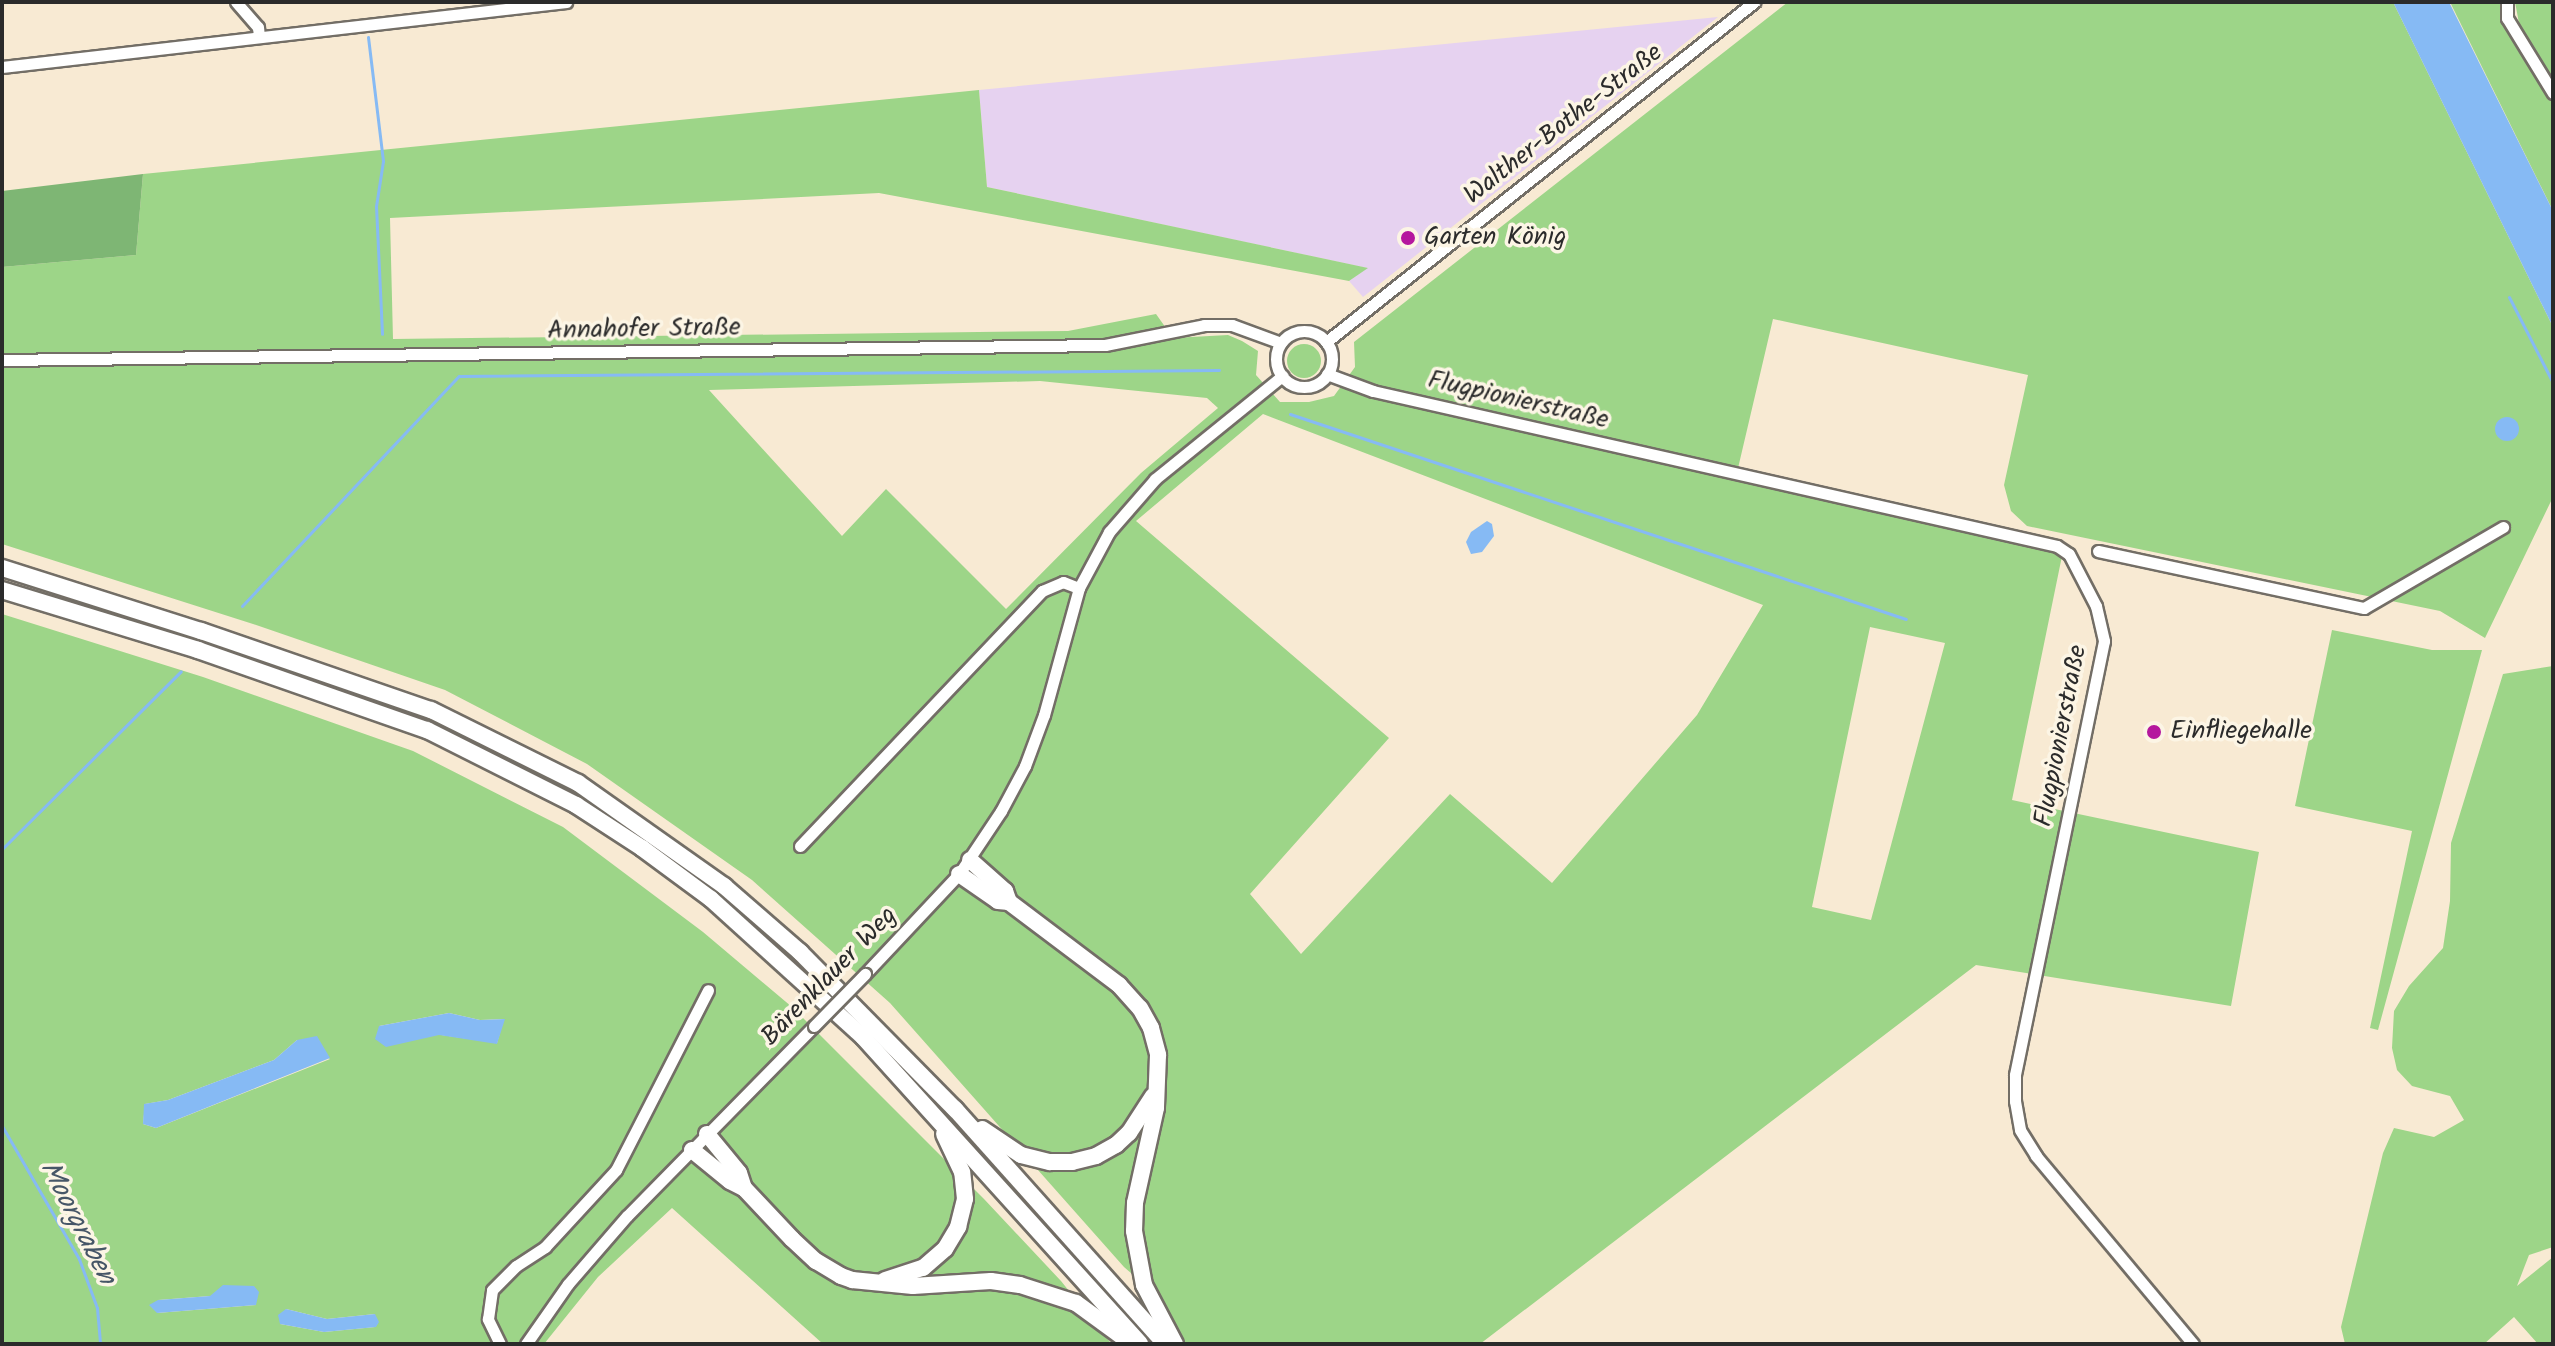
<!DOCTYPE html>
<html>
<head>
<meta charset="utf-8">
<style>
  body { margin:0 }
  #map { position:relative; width:2555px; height:1346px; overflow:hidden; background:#f8ead3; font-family:Kalam,sans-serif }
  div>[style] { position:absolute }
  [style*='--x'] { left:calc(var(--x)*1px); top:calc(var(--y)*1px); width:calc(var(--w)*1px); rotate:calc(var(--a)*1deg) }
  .built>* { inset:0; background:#e6d2f0 }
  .green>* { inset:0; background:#9dd588 }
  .round { border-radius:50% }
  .forest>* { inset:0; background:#7eb674 }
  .water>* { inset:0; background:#86baf4 }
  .stream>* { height:3px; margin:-1.5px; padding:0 1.5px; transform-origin:1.5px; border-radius:1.5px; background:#86baf4 }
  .roads { filter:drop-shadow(2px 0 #736e66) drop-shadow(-2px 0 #736e66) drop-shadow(0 2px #736e66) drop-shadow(0 -2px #736e66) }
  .minor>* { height:11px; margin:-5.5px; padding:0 5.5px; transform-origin:5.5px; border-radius:5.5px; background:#fff }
  .minor>.ring { margin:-5.5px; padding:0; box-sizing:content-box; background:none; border:11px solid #fff; border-radius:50% }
  .highway>* { height:16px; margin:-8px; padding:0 8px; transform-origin:8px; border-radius:8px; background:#fff }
  .bridges { filter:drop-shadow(2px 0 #736e66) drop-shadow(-2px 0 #736e66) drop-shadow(0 2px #736e66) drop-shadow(0 -2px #736e66) }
  .minor-bridge>* { height:11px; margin:-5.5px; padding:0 5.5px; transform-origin:5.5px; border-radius:5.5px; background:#fff }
  .dots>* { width:22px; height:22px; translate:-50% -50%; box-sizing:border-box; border:4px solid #fcf5e5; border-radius:50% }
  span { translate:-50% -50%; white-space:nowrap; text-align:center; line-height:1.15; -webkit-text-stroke:7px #fcf5e5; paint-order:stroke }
  .street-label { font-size:26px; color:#2b2b2b }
  .poi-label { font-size:26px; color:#2b2b2b }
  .left { translate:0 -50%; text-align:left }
  .water-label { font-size:28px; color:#465667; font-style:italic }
  .frame { position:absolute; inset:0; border:4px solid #2b2b2b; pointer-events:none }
</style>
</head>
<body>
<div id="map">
  <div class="built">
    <div style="clip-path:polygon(1718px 17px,1363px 297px,1349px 281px,1367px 268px,987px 187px,979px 90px)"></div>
  </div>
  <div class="green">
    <div style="clip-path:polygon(evenodd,1788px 2px,2393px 2px,2553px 327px,2553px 497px,2485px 638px,2440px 611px,2027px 526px,2011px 511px,2004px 485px,2028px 375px,1773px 319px,1735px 481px,2042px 545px,2062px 556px,2012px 800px,2259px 852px,2231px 1006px,1976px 965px,1480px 1344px,823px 1344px,672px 1208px,598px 1277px,544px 1344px,2px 1344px,2px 614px,203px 677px,413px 751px,563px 827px,703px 932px,792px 1007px,984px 1199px,1061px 1281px,1110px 1342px,1161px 1299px,1124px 1267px,890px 1003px,752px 880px,587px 764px,445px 690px,253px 624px,2px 544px,2px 267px,136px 255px,143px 174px,979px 90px,987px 187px,1368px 268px,1349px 281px,879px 193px,390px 218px,393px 339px,1068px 331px,1156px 314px,1173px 338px,1228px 335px,1242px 341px,1258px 351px,1256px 375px,1280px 402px,1309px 402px,1334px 396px,1355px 367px,1354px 342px,1788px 2px,1040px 381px,1207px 398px,1218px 408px,1141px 473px,1006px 609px,886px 489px,842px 536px,709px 390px,1040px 381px,1788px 2px,1263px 414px,1763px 605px,1697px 715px,1552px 883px,1450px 794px,1301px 954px,1250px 894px,1389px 738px,1136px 521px,1263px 414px,1788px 2px,1870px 627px,1945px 643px,1871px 920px,1812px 907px,1870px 627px,1788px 2px,449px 1013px,480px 1020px,504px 1019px,497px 1043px,379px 1026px,449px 1013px,1788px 2px,297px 1040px,330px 1059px,156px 1128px,143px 1124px,145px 1104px,168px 1100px,274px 1060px,297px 1040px,1788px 2px,210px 1296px,256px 1305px,157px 1313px,158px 1300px,210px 1296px,1788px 2px,286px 1309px,327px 1319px,375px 1314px,375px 1327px,324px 1332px,280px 1324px,286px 1309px)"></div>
    <div style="clip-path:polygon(2450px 2px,2502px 2px,2553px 97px,2553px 211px)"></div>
    <div style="clip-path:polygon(2515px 2px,2553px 2px,2553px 78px,2521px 34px)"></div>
    <div class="round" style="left:1287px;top:344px;width:34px;height:34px"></div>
    <div style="clip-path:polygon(2332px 630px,2432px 650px,2482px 650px,2378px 1030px,2370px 1028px,2412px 831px,2295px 806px)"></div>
    <div style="clip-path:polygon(2553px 666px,2553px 1247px,2529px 1255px,2517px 1286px,2553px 1257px,2553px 1344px,2538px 1344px,2514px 1317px,2484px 1344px,2345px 1344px,2341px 1327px,2383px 1153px,2394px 1128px,2434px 1137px,2464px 1120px,2450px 1096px,2412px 1086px,2397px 1070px,2392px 1048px,2394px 1011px,2409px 986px,2443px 948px,2450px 901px,2451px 843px,2503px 674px)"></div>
  </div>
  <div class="forest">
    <div style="clip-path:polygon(143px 174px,136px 255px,2px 267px,2px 191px)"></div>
  </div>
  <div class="water">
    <div style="clip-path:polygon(2393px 2px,2449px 2px,2553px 211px,2553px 327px)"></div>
    <div class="round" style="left:2495px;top:417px;width:24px;height:24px"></div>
    <div style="clip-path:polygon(1487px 521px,1492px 524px,1494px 536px,1482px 552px,1471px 554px,1466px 542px,1471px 532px)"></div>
    <div style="clip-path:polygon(449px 1013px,480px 1020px,505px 1019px,497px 1044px,439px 1035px,386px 1047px,375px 1039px,379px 1026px)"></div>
    <div style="clip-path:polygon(317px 1036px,330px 1058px,156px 1128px,143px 1124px,144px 1104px,168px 1100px,274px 1060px,297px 1040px)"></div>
    <div style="clip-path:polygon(223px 1285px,254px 1286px,259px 1292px,256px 1305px,157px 1313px,149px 1305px,158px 1300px,210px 1296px)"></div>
    <div style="clip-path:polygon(286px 1309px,327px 1319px,375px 1314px,379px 1322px,376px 1327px,324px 1332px,280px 1324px,278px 1315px)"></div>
  </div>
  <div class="stream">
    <div style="--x:368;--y:37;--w:125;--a:83.1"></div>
    <div style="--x:383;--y:161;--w:46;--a:98.8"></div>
    <div style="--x:376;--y:206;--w:128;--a:87.3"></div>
    <div style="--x:2509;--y:297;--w:97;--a:62.9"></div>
    <div style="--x:1290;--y:414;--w:649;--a:18.41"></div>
    <div style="--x:242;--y:606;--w:316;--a:-46.7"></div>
    <div style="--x:459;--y:376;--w:760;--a:-0.45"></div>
    <div style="--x:2;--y:849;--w:252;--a:-44.8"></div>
    <div style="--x:2;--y:1126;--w:154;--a:59.9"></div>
    <div style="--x:79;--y:1259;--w:52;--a:69.8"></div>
    <div style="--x:97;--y:1308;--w:36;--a:85"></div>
  </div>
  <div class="roads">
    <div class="minor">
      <div style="--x:236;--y:2;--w:33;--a:49"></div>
      <div style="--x:258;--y:27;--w:10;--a:84"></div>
      <div style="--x:2507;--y:2;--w:16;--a:90"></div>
      <div style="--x:2507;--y:18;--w:88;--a:58.5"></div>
      <div style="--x:2;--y:67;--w:568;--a:-6.57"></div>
      <div class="ring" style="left:1276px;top:331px;width:45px;height:45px"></div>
      <div style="--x:1326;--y:342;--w:547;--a:-38.46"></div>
      <div style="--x:2;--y:360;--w:1103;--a:-0.78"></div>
      <div style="--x:1105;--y:345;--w:101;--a:-11.4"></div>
      <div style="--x:1204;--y:325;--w:28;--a:0"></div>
      <div style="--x:1232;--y:325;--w:52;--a:20.2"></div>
      <div style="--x:1327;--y:374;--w:49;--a:20.3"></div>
      <div style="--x:1373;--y:391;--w:701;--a:12.77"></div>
      <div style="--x:2057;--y:546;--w:14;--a:34"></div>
      <div style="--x:2069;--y:554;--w:59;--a:62.6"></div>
      <div style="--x:2096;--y:606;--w:36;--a:77"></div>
      <div style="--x:2104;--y:641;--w:443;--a:101.6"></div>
      <div style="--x:2015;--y:1075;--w:26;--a:90"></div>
      <div style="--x:2015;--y:1101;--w:29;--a:80"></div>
      <div style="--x:2020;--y:1130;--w:31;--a:58"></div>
      <div style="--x:2036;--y:1156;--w:245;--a:50.1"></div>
      <div style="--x:2098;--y:551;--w:272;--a:12.1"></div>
      <div style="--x:2364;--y:608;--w:161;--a:-30.2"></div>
      <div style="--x:800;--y:846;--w:352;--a:-46.5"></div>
      <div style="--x:1042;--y:591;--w:23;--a:-23"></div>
      <div style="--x:1063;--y:582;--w:17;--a:21"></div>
      <div style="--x:865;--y:974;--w:137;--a:-46.8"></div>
      <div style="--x:959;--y:874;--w:76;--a:-56.3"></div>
      <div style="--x:1001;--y:811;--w:51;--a:-61.9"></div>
      <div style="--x:1025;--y:766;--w:54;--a:-69.6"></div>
      <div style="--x:1044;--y:715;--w:132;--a:-74.6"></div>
      <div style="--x:1079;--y:588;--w:64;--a:-61.8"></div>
      <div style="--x:1109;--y:532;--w:70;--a:-49"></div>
      <div style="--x:1155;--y:479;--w:164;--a:-39"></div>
      <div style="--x:500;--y:1344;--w:28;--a:-116"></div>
      <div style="--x:488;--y:1319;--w:29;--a:-82"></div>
      <div style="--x:492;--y:1290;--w:34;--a:-45"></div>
      <div style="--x:516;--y:1266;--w:35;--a:-33"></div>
      <div style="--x:545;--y:1247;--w:105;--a:-47.3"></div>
      <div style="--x:616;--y:1170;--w:202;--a:-62.9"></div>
      <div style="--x:526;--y:1344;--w:73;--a:-55"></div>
      <div style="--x:568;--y:1284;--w:90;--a:-49.1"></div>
      <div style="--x:627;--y:1216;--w:267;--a:-45.5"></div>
    </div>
    <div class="highway">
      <div style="--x:2;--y:568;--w:209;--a:17.6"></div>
      <div style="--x:201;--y:631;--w:243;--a:19"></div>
      <div style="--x:431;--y:710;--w:164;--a:26.4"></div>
      <div style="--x:578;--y:783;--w:179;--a:35.2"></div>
      <div style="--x:724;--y:886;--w:101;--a:41"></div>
      <div style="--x:800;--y:952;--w:221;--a:45.4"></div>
      <div style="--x:955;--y:1109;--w:315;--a:48.2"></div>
      <div style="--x:2;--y:590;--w:205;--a:17"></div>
      <div style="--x:198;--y:650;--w:243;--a:19.3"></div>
      <div style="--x:427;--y:730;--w:167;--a:26.7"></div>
      <div style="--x:576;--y:805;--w:79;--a:33.1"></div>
      <div style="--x:642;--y:848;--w:86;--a:36.5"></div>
      <div style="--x:711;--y:899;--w:205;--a:42.2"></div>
      <div style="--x:863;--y:1037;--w:413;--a:47.9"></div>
      <div style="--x:970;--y:860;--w:47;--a:41.5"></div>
      <div style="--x:1005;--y:891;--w:12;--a:70"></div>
      <div style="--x:959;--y:874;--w:47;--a:34.7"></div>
      <div style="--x:998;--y:901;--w:11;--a:5"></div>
      <div style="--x:1009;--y:902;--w:138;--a:37"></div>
      <div style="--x:1119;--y:985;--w:31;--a:48"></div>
      <div style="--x:1140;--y:1008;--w:23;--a:61"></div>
      <div style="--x:1151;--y:1028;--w:28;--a:75"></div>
      <div style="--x:1158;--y:1055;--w:53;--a:92.2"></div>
      <div style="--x:1156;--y:1108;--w:97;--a:102.5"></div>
      <div style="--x:1135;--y:1203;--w:28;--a:92"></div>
      <div style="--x:1134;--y:1231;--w:55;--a:79.5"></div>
      <div style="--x:1144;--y:1285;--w:67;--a:62.3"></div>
      <div style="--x:982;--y:1129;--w:47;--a:33.7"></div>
      <div style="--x:1021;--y:1155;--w:30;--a:14"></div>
      <div style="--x:1050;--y:1162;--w:22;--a:0"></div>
      <div style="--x:1072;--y:1162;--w:25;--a:-14"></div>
      <div style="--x:1096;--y:1156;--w:23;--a:-29"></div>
      <div style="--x:1116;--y:1145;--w:18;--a:-43"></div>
      <div style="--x:1129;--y:1133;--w:44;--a:-57"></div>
      <div style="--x:707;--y:1134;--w:50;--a:50.6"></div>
      <div style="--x:739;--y:1173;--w:16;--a:72"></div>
      <div style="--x:692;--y:1150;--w:49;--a:39.2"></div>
      <div style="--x:730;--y:1181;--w:16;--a:27"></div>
      <div style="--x:744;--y:1188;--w:70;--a:46.7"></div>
      <div style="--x:792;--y:1239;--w:33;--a:43"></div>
      <div style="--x:816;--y:1261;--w:29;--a:31"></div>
      <div style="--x:841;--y:1276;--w:12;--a:20"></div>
      <div style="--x:852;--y:1280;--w:61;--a:5.6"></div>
      <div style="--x:913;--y:1286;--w:78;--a:-3.7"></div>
      <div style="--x:991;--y:1281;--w:29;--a:8"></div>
      <div style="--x:1020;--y:1285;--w:59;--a:17.8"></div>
      <div style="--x:1076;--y:1303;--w:59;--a:36.1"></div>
      <div style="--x:885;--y:1280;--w:40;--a:-18"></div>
      <div style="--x:923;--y:1268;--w:29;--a:-41"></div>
      <div style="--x:945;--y:1249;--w:26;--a:-59"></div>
      <div style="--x:958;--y:1227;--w:29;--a:-76"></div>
      <div style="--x:965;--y:1199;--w:27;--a:-96"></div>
      <div style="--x:962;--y:1172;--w:42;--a:-115.3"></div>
    </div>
  </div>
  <div class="bridges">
    <div class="minor-bridge">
      <div style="--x:814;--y:1026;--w:73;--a:-45.6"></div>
    </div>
  </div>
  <div class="dots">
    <div style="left:1408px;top:238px;background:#b5179e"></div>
    <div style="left:2154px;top:732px;background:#b5179e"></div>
  </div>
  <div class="street-label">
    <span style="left:1564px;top:125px;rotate:-38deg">Walther-Bothe-Straße</span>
    <span style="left:644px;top:330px;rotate:-1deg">Annahofer Straße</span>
    <span style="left:1518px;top:401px;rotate:13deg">Flugpionierstraße</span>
    <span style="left:2062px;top:736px;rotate:-79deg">Flugpionierstraße</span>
    <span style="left:830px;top:977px;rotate:-46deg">Bärenklauer Weg</span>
  </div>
  <div class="poi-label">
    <span class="left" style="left:1424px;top:238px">Garten König</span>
    <span class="left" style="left:2170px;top:732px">Einfliegehalle</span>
  </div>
  <div class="water-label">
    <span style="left:77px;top:1223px;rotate:63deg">Moorgraben</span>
  </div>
  <div class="frame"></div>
</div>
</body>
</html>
